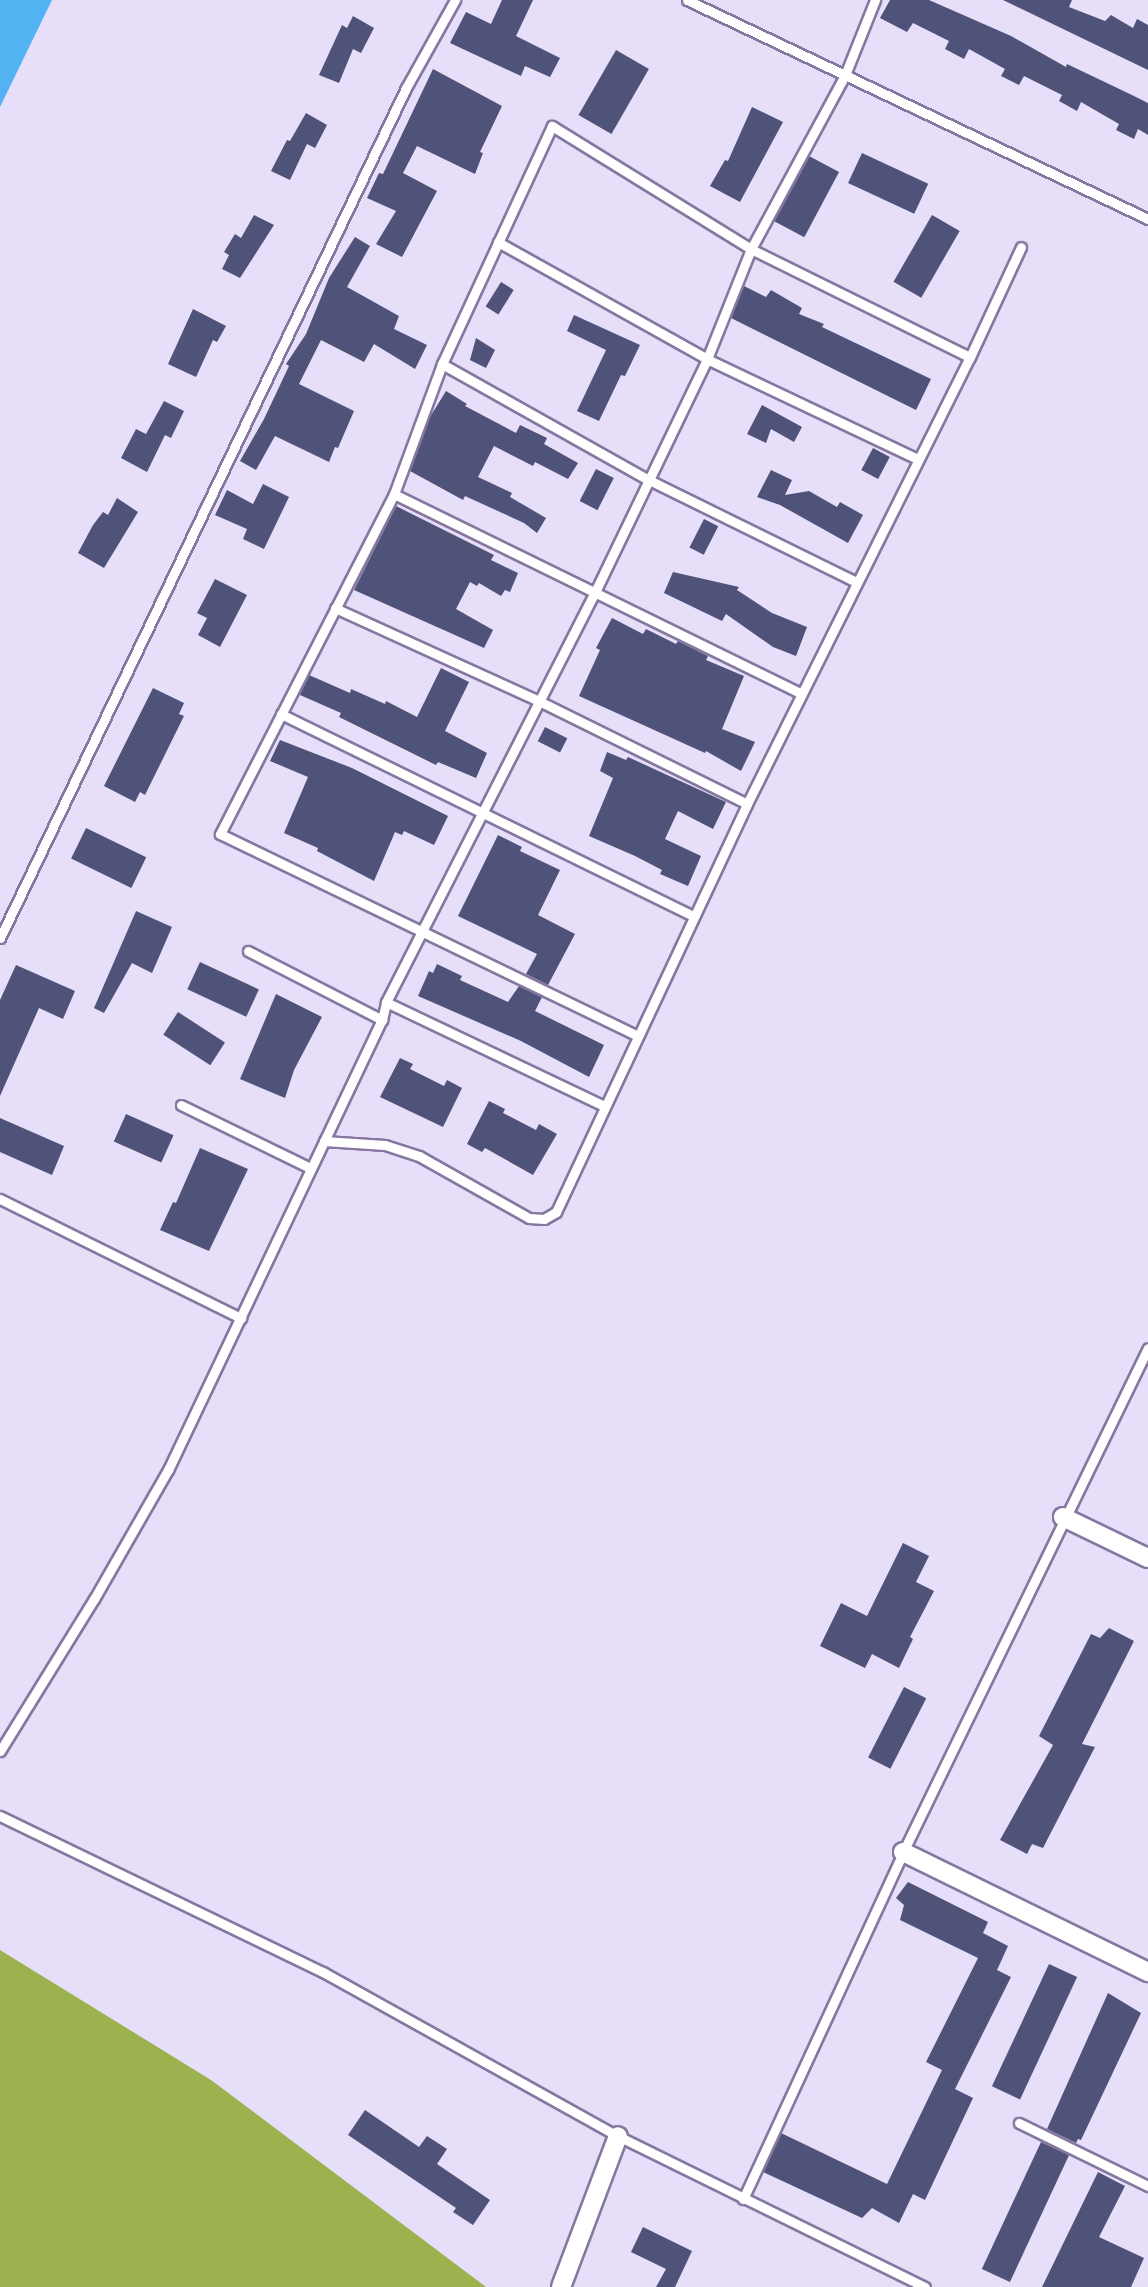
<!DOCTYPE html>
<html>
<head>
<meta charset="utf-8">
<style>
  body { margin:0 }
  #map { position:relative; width:1148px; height:2287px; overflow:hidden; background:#e7def9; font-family:"Fira Sans Condensed",sans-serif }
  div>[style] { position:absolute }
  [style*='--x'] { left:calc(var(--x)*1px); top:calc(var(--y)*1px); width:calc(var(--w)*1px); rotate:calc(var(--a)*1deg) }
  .forest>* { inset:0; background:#9bb24f }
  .water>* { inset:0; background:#53b2f1 }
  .building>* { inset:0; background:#4f5279; transform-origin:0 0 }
  .roads { filter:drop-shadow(2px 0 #8577a0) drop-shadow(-2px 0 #8577a0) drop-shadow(0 2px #8577a0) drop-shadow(0 -2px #8577a0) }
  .service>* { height:9px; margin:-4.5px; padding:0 4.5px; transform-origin:4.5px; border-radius:4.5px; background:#fff }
  .minor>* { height:18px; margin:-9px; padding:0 9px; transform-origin:9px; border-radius:9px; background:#fff }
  span { translate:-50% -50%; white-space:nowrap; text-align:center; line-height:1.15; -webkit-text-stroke:7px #e7def9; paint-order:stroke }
</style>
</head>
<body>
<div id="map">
  <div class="forest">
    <div style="clip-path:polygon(0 1950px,211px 2080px,486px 2287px,0 2287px)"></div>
  </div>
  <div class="water">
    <div style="clip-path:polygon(0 0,52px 0,0 107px)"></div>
  </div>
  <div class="building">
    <div style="clip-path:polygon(502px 0,533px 0,516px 36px,560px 58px,550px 77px,525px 66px,521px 76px,450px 43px,466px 12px,491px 24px)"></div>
    <div style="clip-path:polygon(890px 0,929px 0,1011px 36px,1066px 67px,1067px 64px,1134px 96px,1148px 103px,1148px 135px,1138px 129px,1134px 139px,1116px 130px,1119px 124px,1081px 102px,1077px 111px,1059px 101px,1062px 95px,1024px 76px,1019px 85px,1001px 76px,1005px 69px,969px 49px,964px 59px,945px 49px,949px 41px,913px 23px,907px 32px,880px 18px)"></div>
    <div style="clip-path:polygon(1003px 0,1072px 0,1069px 7px,1105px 21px,1111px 15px,1133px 28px,1137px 19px,1148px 25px,1148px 70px)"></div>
    <div style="clip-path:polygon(353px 16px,374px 28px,361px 53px,353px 49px,339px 83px,319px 75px,342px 25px,347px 28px)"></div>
    <div style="left:616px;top:50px;width:38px;height:75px;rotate:30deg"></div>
    <div style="clip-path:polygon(433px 69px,502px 106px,480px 152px,483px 153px,475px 174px,417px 146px,403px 173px,437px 191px,402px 257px,376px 244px,396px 211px,367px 198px,379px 173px,383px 174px)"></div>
    <div style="clip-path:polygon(752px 107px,783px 122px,740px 202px,710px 186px,725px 160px,728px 161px)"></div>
    <div style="clip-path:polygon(306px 113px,327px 125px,315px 148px,307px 144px,290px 180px,271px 171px,287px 140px,290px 141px)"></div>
    <div style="left:862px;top:153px;width:73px;height:33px;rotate:25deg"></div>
    <div style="left:809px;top:156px;width:34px;height:74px;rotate:28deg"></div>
    <div style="clip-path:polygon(254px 215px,274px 225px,240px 278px,222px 269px,229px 255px,224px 252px,235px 234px,241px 238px)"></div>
    <div style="left:932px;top:215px;width:32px;height:77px;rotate:30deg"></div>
    <div style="clip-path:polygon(355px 237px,370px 246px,347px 287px,399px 316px,394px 329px,427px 345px,415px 369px,374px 344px,364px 362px,321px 340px,299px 384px,354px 411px,338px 448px,335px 447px,329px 462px,275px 436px,256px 470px,240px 461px,264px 419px,289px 366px,286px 364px,306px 334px,329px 278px)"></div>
    <div style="left:501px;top:282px;width:15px;height:29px;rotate:32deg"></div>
    <div style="clip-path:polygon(744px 286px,766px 297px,771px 290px,802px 308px,799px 314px,824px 324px,822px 327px,931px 379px,916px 410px,731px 318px)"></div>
    <div style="clip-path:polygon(193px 309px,226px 326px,217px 342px,213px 340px,196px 377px,168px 364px)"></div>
    <div style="clip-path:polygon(574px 315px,640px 345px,625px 376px,621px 375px,599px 421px,577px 411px,606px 350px,567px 331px)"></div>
    <div style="clip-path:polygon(476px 338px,495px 350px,486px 368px,470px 360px)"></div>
    <div style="clip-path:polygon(446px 391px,467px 404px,465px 406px,516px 433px,520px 425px,547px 438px,544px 444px,578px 463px,568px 479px,535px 462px,533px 466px,494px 446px,478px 477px,512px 493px,510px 497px,546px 518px,537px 533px,524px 523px,465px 496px,463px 500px,410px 471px,430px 417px)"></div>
    <div style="clip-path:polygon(164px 401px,184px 411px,171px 438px,165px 435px,147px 472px,121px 458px,136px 429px,146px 434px)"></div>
    <div style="clip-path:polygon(762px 405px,802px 427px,794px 442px,771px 429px,766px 443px,747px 434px)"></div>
    <div style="left:873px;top:448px;width:19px;height:25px;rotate:28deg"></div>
    <div style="left:596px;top:469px;width:20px;height:36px;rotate:27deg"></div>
    <div style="clip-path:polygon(771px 470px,792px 480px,785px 495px,809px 491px,837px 507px,840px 502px,863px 515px,848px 543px,780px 505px,757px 497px)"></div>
    <div style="clip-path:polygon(263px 484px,289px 497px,264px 549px,243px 539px,247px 529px,215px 515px,227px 490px,253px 504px)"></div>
    <div style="clip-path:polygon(117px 498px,138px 512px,104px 568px,78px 553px,93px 525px,103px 512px,108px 515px)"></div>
    <div style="clip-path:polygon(396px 506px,494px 555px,491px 560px,518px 573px,510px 592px,505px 590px,501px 596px,479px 583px,477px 586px,470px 582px,456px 609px,493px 630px,484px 648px,354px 590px)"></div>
    <div style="left:704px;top:519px;width:16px;height:32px;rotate:27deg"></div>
    <div style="clip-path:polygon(673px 572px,739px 587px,737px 590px,772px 613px,807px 627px,796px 656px,773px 647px,726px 614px,722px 621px,664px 593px)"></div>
    <div style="clip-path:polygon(215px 579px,247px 595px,220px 647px,198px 635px,207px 618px,197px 613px)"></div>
    <div style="clip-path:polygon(612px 618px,643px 634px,646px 629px,676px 644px,678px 641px,708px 656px,706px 660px,744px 676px,722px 729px,755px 742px,741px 771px,706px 751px,705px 753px,579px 696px,600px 650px,596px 648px)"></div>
    <div style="clip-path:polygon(441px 668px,469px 682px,445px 731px,487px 753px,476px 778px,438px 762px,436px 765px,339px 717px,341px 713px,300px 695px,309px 675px,350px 693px,351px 689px,385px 704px,386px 701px,417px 717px)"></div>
    <div style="clip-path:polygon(153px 688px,184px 703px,179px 714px,184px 716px,145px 795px,140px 792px,135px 802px,104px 786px)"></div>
    <div style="left:545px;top:727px;width:25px;height:16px;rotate:27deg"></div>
    <div style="clip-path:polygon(280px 740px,352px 768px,448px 816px,434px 845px,404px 831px,402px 835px,395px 832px,374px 881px,317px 851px,318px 848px,284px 833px,308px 777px,270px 761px)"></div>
    <div style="clip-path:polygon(607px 752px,626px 760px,628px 757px,726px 802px,713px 829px,678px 811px,665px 839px,701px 856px,688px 886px,660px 874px,662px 870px,635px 856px,589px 836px,613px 778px,600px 771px)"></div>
    <div style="left:86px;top:828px;width:67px;height:34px;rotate:26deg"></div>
    <div style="clip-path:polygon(498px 835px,522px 847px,520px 851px,560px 870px,538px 915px,575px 934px,548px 985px,526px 974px,537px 954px,458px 916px)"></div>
    <div style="clip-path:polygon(136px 911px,172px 927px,152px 973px,132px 963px,104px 1013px,94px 1008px)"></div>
    <div style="left:200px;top:962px;width:65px;height:30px;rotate:25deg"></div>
    <div style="clip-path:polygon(437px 964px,462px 976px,460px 980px,508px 1002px,519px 986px,542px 997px,535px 1011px,604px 1045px,589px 1077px,521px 1041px,418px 996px,429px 971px,433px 973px)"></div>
    <div style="clip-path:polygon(16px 965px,75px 991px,63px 1019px,39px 1008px,0 1096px,0 1000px)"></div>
    <div style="clip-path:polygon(276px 994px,322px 1017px,294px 1070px,285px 1098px,240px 1079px)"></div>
    <div style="left:178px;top:1012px;width:56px;height:27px;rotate:33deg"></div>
    <div style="clip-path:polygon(400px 1058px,413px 1064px,410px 1069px,444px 1086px,447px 1080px,462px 1088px,443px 1127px,380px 1097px)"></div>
    <div style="clip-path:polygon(489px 1101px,505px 1109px,503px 1113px,536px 1130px,539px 1124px,557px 1134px,533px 1175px,485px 1148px,482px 1152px,467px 1144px)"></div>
    <div style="left:126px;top:1114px;width:52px;height:30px;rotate:24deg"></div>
    <div style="clip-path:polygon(0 1118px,64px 1146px,52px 1175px,0 1152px)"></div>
    <div style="clip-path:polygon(200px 1148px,248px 1169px,209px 1251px,160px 1230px,173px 1202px,176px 1203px)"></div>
    <div style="clip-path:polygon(903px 1543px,929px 1556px,916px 1582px,934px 1591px,910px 1637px,913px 1639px,899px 1668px,872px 1654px,865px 1668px,820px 1646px,841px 1603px,867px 1616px)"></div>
    <div style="clip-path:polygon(1109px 1628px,1134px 1641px,1082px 1744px,1095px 1747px,1043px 1848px,1032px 1844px,1027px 1854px,1000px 1840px,1053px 1745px,1039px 1736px,1091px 1634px,1100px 1638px)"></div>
    <div style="left:904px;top:1687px;width:25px;height:79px;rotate:27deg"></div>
    <div style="clip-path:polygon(908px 1882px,988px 1922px,983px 1933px,1008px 1946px,997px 1970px,1011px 1977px,955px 2089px,973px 2098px,925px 2200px,913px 2194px,899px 2223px,872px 2208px,862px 2218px,763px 2172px,781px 2133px,887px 2184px,942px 2070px,926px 2062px,978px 1958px,900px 1920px,904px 1905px,896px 1898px)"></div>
    <div style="left:1049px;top:1964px;width:31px;height:135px;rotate:25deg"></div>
    <div style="clip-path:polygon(1108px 1993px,1141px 2013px,1081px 2140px,1078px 2139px,1076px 2143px,1047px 2129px)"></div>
    <div style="clip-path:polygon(365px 2110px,419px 2147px,427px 2136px,447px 2149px,437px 2164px,490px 2200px,473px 2225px,453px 2212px,456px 2208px,348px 2135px)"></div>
    <div style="left:1041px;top:2142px;width:31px;height:140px;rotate:25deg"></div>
    <div style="clip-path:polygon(1098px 2172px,1125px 2186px,1099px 2237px,1144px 2258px,1131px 2287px,1042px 2287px)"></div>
    <div style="clip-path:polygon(643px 2227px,692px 2251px,675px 2287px,656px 2287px,666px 2269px,631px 2252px)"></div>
  </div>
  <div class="roads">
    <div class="service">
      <div style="--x:687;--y:0;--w:510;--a:25.41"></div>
      <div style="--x:498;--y:242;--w:240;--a:29.2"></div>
      <div style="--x:707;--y:359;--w:233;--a:25.4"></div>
      <div style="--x:442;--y:364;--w:235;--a:29.3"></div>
      <div style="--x:647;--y:479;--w:233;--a:26.2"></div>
      <div style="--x:394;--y:494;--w:454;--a:26.1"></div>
      <div style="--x:335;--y:608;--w:224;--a:24.5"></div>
      <div style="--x:539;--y:701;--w:232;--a:26.3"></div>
      <div style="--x:281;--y:714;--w:459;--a:26.1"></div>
      <div style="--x:0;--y:938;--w:942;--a:-64.47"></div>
      <div style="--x:406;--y:88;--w:101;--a:-60.9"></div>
      <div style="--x:248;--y:951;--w:151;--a:27.2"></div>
      <div style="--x:386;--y:1002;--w:242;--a:25.5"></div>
      <div style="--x:636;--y:1035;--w:462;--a:-154.2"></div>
      <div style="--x:220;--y:834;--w:382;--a:-62.9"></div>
      <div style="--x:394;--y:494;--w:139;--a:-69.7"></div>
      <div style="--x:442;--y:364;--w:262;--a:-65.2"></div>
      <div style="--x:552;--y:126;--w:234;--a:31.7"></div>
      <div style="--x:751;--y:249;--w:244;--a:26.3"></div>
      <div style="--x:181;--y:1105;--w:144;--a:26"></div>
      <div style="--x:324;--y:1141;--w:61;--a:3.8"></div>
      <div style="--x:385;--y:1145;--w:36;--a:18"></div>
      <div style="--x:419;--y:1156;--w:126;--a:29.4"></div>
      <div style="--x:529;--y:1218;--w:15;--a:4"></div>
      <div style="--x:544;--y:1219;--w:14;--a:-30"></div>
      <div style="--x:556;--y:1212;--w:450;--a:-64.9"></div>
      <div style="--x:747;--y:804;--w:500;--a:-63.5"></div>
      <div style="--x:970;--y:357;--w:121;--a:-65.1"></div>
      <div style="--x:0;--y:1199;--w:269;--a:26.3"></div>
      <div style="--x:0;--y:1751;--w:179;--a:-58.3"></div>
      <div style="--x:94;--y:1599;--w:149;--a:-60.2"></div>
      <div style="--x:168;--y:1470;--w:498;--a:-64.6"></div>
      <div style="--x:382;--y:1020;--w:18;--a:-77"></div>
      <div style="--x:386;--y:1002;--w:462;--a:-63"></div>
      <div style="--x:596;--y:590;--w:256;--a:-64.3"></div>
      <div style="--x:707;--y:359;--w:118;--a:-68.2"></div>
      <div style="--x:751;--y:249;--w:198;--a:-61.6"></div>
      <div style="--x:845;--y:75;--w:81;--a:-68.2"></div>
      <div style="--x:0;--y:1816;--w:359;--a:25.8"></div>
      <div style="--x:323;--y:1972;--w:338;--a:29.1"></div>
      <div style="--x:618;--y:2136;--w:342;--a:26.2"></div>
      <div style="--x:1019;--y:2123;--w:144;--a:26"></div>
      <div style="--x:743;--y:2199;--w:382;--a:-65.2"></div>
      <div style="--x:903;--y:1852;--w:560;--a:-64.08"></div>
    </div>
    <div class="minor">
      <div style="--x:1063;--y:1517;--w:94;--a:25.8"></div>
      <div style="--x:903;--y:1852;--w:273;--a:26.1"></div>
      <div style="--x:561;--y:2287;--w:161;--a:-69.3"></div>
    </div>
  </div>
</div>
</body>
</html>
